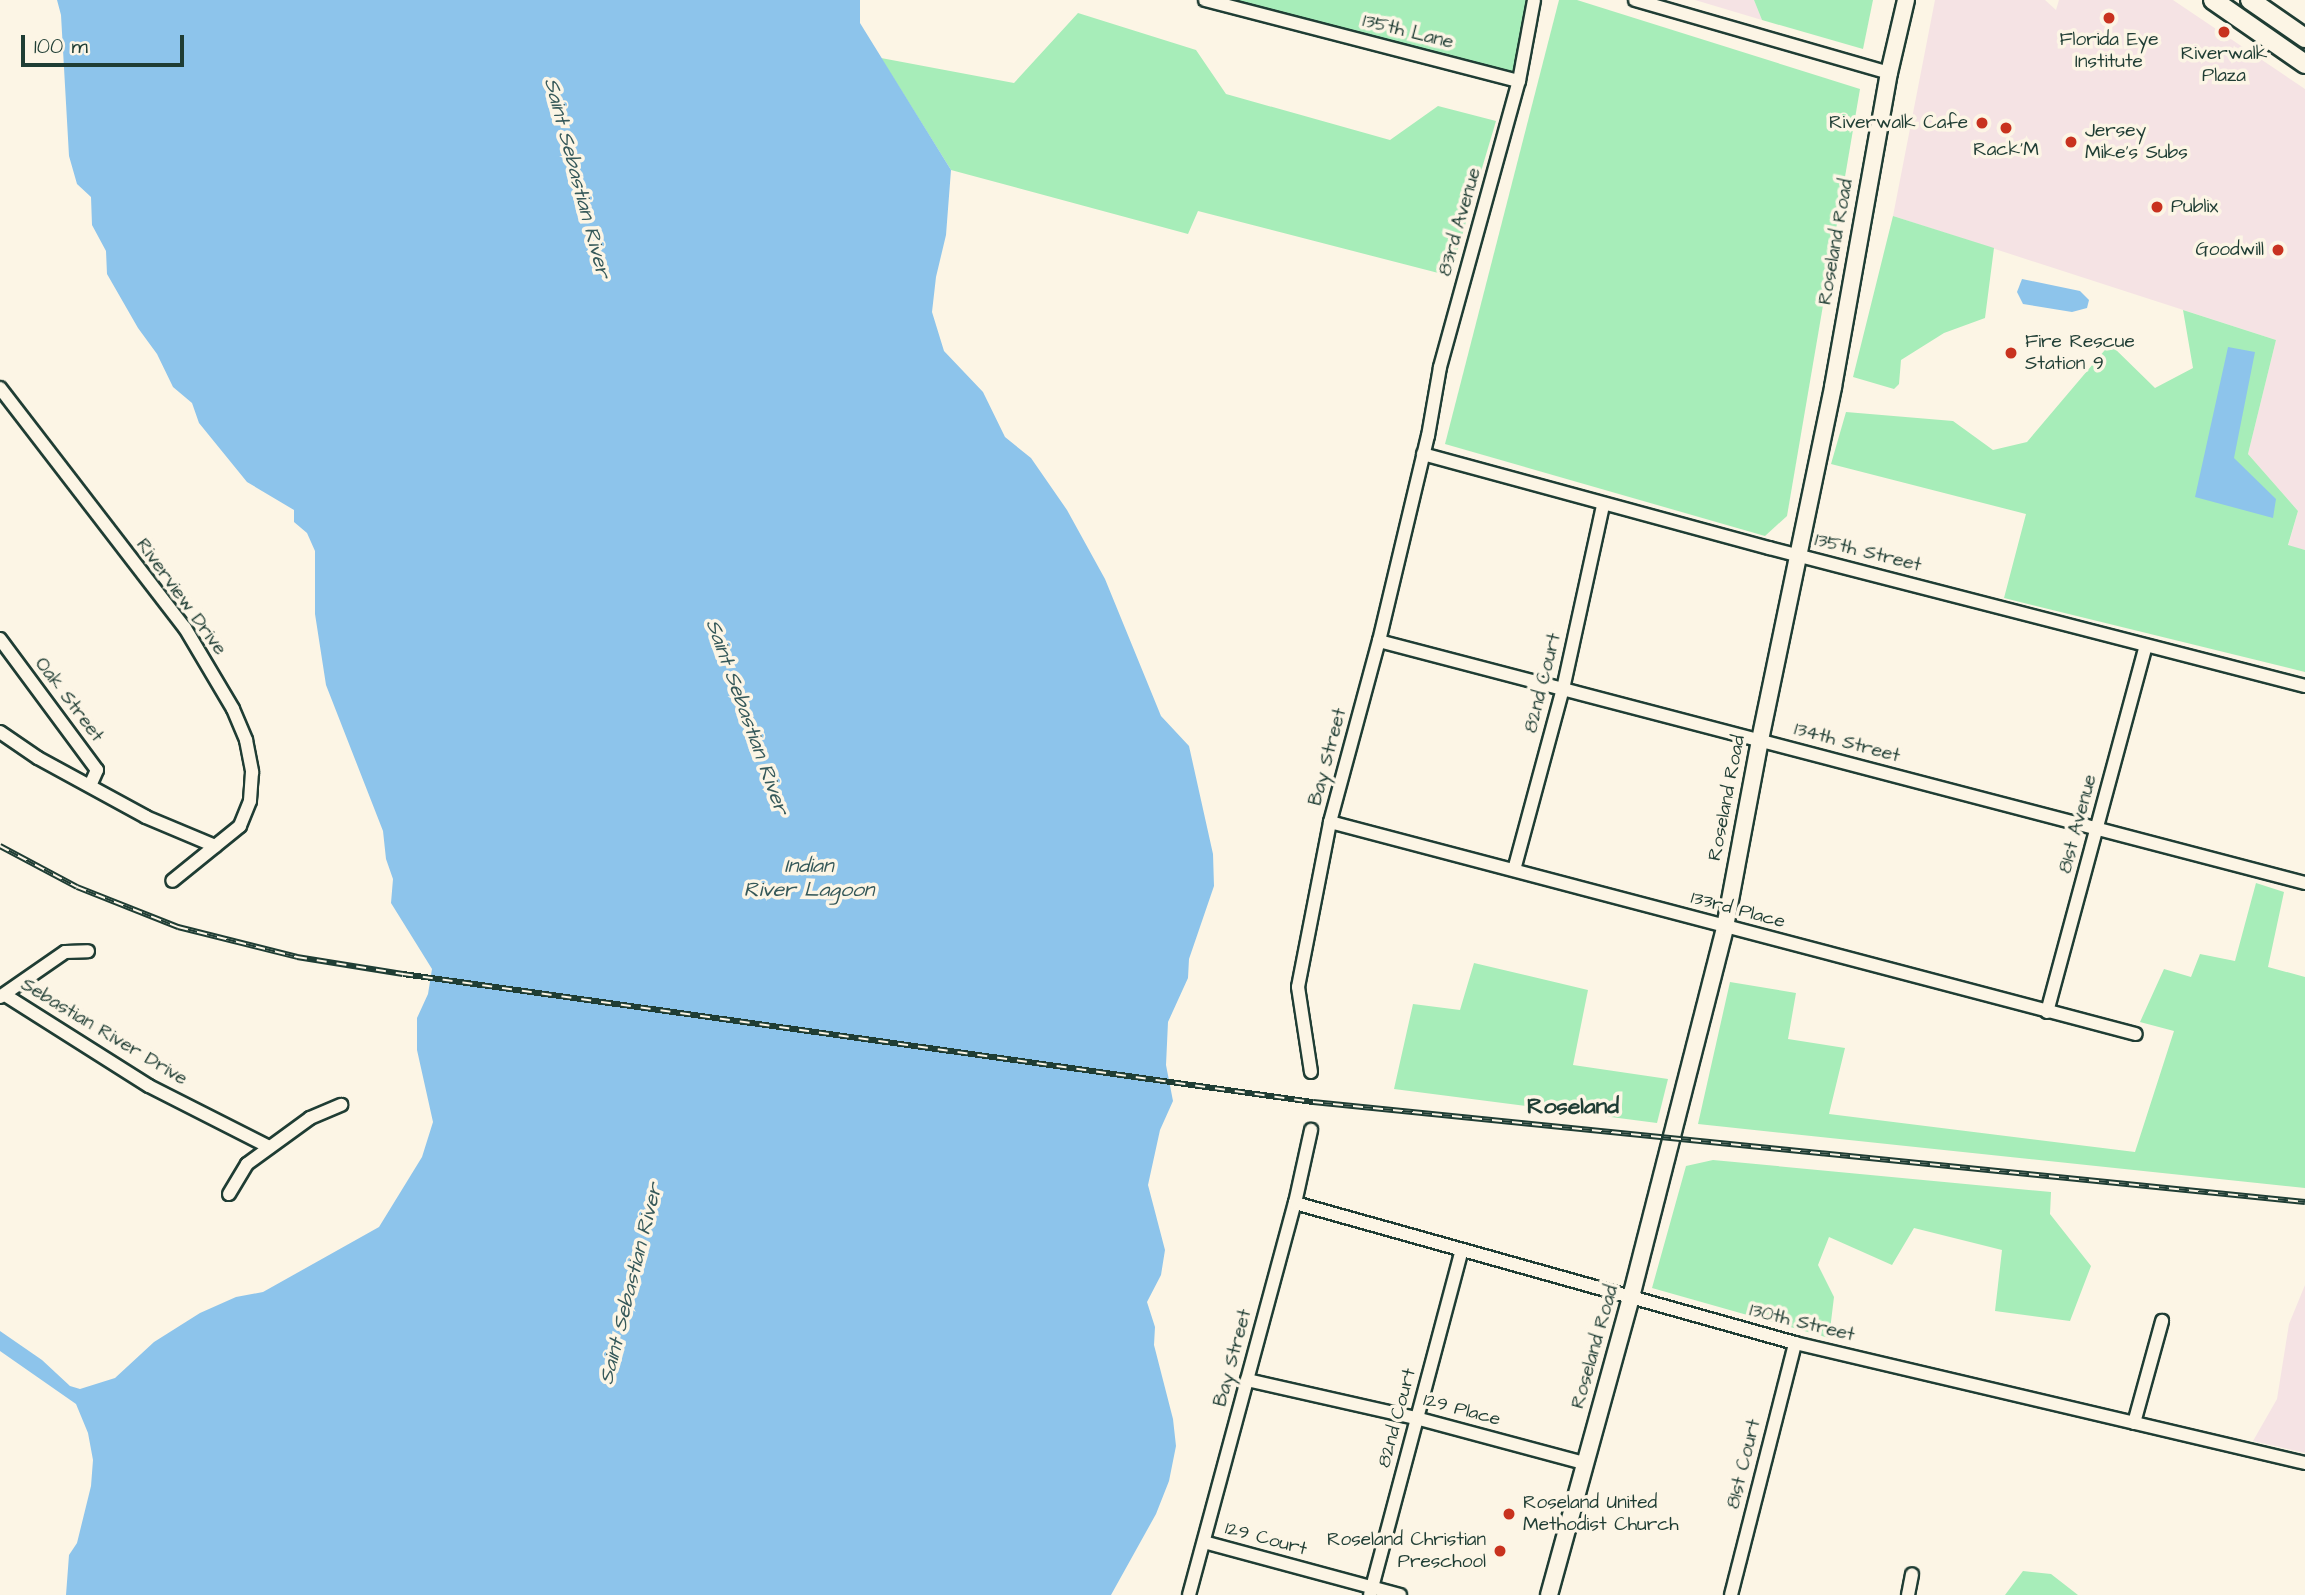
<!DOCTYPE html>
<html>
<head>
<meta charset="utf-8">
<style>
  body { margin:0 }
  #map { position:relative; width:2305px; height:1595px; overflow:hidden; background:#fcf5e5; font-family:"Architects Daughter",sans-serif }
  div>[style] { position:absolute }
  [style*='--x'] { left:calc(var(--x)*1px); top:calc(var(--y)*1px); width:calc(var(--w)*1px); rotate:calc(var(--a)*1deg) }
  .built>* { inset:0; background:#f5e3e4 }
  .green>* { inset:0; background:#a7edb9 }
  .water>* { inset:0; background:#8dc4eb }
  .roads { filter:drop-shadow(2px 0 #1f3d34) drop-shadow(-2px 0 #1f3d34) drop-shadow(0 2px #1f3d34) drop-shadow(0 -2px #1f3d34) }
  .street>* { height:12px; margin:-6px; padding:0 6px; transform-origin:6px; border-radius:6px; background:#fcf5e5 }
  .secondary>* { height:16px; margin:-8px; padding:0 8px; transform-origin:8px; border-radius:8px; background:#fcf5e5 }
  .primary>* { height:18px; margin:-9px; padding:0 9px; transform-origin:9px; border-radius:9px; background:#fcf5e5 }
  .rail>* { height:6px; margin-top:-3px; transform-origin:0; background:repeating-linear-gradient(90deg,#fcf5e5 0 10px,#1f3d34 0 20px); box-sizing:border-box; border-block:2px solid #1f3d34 }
  .dots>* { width:19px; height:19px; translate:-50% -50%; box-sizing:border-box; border:4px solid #fcf5e5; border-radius:50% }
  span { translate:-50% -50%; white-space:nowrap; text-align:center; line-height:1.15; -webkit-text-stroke:7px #fcf5e5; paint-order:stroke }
  .street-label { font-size:19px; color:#1f3d34 }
  .poi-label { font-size:19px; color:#1f3d34 }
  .right { translate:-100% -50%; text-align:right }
  .left { translate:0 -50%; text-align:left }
  .water-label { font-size:21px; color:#355859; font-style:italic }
  .quarter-label { font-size:23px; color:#1f3d34; font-weight:700 }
  .scale { position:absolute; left:21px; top:35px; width:163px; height:32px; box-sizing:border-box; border:4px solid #1f3d34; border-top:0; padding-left:9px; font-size:21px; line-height:24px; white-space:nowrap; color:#1f3d34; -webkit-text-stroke:5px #fcf5e5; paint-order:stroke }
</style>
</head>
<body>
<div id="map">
  <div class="built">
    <div style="clip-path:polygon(1695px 0,1754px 0,1762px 20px)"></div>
    <div style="clip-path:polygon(1935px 0,2045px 0,2056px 10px,2059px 0,2173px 0,2305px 89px,2305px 550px,2288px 546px,2298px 511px,2248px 454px,2276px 340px,1893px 216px)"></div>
    <div style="clip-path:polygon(2305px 1285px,2305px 1453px,2253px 1441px,2277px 1399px,2289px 1324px)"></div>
  </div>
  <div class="green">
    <div style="clip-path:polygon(1226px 0,1526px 0,1514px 77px)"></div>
    <div style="clip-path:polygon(1559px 0,1577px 0,1860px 89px,1787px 516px,1765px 536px,1445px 444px)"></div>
    <div style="clip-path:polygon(1754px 0,1873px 0,1863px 49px,1762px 20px)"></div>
    <div style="clip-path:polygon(1078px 13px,1196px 50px,1226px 94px,1390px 140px,1438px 106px,1496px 121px,1450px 276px,1198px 211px,1188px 234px,951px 170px,881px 58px,1014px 83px)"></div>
    <div style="clip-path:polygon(1893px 216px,1994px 248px,1985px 318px,1944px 333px,1901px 360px,1899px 384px,1894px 389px,1853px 377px)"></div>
    <div style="clip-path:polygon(2183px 310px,2276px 340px,2248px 454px,2298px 511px,2288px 545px,2305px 550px,2305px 672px,2004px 598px,2026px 514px,1831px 464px,1846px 412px,1953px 421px,1993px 450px,2027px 442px,2110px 344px,2155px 388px,2193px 368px)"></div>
    <div style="clip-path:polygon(2256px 883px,2284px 892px,2268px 967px,2305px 977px,2305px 1188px,1698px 1124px,1730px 982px,1796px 993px,1788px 1039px,1845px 1048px,1829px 1114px,2135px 1152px,2174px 1031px,2140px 1022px,2164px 969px,2191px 977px,2200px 954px,2235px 961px)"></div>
    <div style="clip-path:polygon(1474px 963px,1588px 990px,1573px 1065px,1668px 1079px,1657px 1123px,1394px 1089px,1413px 1004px,1460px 1010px)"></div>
    <div style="clip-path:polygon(1713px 1160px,2051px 1192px,2050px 1214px,2091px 1266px,2070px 1321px,1995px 1311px,2002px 1250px,1914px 1228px,1892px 1265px,1829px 1237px,1818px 1265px,1834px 1297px,1829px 1338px,1652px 1288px,1686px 1166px)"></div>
    <div style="clip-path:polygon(2023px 1571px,2051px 1574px,2078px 1595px,2005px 1595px)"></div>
  </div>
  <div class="water">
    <div style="clip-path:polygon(57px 0,860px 0,860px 23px,951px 170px,946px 235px,936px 277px,932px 312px,944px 351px,983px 392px,1005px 437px,1031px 458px,1067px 510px,1105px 579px,1161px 716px,1189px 746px,1213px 854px,1214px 886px,1189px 959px,1188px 978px,1168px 1022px,1166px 1065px,1173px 1101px,1160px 1130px,1148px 1185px,1165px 1250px,1161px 1275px,1147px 1302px,1155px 1327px,1154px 1345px,1173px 1419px,1176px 1446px,1169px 1481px,1156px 1514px,1111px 1595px,66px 1595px,69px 1555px,77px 1543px,91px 1486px,93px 1460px,88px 1433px,76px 1404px,0 1351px,0 1331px,42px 1360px,70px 1386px,80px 1389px,115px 1378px,154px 1342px,200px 1313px,236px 1297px,263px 1292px,379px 1227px,422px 1157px,433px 1122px,417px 1050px,417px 1018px,428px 994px,432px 969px,391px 903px,393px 879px,386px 859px,383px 831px,326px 685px,315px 614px,315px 551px,307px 533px,294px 522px,294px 510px,247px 482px,199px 423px,192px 403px,173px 387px,157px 354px,138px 328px,107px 274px,106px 251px,92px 225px,91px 197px,77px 184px,69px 156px,61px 15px)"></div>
    <div style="clip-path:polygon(2022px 279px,2080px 291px,2089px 300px,2087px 308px,2072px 312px,2023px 304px,2017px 292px)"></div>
    <div style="clip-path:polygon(2228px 347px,2255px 352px,2234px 458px,2276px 499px,2273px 518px,2195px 497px)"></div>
  </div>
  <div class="roads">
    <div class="street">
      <div style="--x:1205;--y:0;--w:324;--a:14.5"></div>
      <div style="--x:1635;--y:0;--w:264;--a:16"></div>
      <div style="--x:0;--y:388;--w:303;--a:52.4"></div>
      <div style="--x:185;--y:628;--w:94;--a:59.3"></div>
      <div style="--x:233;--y:709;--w:34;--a:67"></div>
      <div style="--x:246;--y:740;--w:33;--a:79"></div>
      <div style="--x:252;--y:772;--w:29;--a:94"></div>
      <div style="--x:250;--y:801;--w:27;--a:112"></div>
      <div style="--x:240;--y:826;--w:87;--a:141"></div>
      <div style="--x:1423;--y:454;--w:359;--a:15.2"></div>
      <div style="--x:1769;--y:548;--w:553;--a:14.44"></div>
      <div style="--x:0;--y:639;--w:163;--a:53.5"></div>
      <div style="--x:97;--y:770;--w:17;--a:114"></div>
      <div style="--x:1379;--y:641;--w:957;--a:14.65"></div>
      <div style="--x:0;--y:732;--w:46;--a:34.4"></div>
      <div style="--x:38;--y:758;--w:123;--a:28.6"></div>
      <div style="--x:146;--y:817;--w:75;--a:22.8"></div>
      <div style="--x:1330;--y:822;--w:833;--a:14.74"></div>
      <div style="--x:1514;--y:870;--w:188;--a:-74.9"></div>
      <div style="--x:1563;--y:689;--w:188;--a:-77.7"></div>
      <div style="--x:5;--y:995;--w:170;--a:32.3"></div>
      <div style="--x:149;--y:1086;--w:135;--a:26.9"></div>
      <div style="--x:0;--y:997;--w:79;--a:-34.7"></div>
      <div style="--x:65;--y:952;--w:23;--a:-2"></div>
      <div style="--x:2047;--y:1012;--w:379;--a:-74.9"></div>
      <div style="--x:1311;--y:1072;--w:86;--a:-98.7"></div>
      <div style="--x:1298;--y:987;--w:168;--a:-79"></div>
      <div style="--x:1330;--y:822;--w:188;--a:-74.9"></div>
      <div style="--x:1379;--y:641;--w:211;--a:-76.6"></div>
      <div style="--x:1428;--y:436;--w:70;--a:-80.1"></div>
      <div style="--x:1440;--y:367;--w:297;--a:-74.6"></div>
      <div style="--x:1519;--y:81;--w:82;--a:-79.5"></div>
      <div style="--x:229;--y:1194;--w:35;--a:-59"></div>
      <div style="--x:247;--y:1164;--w:78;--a:-36.1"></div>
      <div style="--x:310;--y:1118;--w:34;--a:-23"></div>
      <div style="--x:1295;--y:1203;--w:519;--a:15.64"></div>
      <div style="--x:1795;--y:1343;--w:524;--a:13.24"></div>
      <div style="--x:1247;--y:1380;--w:173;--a:12.7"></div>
      <div style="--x:1416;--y:1418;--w:174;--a:15"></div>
      <div style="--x:2134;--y:1423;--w:106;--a:-74.6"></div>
      <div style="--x:1204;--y:1542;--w:203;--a:15.1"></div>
      <div style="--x:1189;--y:1595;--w:406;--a:-74.9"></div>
      <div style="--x:1295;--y:1203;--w:75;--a:-77.6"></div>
      <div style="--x:1370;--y:1595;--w:357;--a:-75.1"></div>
      <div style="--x:1731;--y:1595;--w:260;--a:-75.7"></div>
      <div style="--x:1908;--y:1595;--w:21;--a:-79"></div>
    </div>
    <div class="secondary">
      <div style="--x:1549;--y:1595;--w:309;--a:-74.6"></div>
      <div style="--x:1631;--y:1297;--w:382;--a:-75.7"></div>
      <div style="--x:1725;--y:927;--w:190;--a:-79.4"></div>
      <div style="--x:1760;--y:740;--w:360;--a:-78.3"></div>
      <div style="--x:1833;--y:387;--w:319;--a:-79.9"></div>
      <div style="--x:1889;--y:73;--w:75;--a:-76.9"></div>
    </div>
    <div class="primary">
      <div style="--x:2213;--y:0;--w:112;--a:34.8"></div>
      <div style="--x:2250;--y:0;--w:67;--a:34.6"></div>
    </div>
  </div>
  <div class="rail">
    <div style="--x:0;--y:846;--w:87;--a:28"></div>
    <div style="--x:77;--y:887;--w:109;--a:21.6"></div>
    <div style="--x:178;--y:927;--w:123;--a:14.1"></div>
    <div style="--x:297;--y:957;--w:107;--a:9.1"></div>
    <div style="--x:403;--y:974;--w:919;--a:8.01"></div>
    <div style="--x:1313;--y:1102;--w:997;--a:5.76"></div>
  </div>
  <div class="dots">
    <div style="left:2109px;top:18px;background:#c8321e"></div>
    <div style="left:2224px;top:32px;background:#c8321e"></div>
    <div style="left:1982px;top:123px;background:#c8321e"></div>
    <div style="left:2006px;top:128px;background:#c8321e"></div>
    <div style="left:2071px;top:142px;background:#c8321e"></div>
    <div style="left:2157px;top:207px;background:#c8321e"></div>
    <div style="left:2278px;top:250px;background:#c8321e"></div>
    <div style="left:2011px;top:353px;background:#c8321e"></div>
    <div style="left:1509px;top:1514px;background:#c8321e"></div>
    <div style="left:1500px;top:1551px;background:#c8321e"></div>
  </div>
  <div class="street-label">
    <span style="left:1408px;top:32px;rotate:14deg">135th Lane</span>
    <span style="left:1460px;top:222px;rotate:-74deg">83rd Avenue</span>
    <span style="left:1836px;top:242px;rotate:-80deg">Roseland Road</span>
    <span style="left:1868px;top:553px;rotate:14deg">135th Street</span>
    <span style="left:181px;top:597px;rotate:54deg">Riverview Drive</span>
    <span style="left:1543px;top:683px;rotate:-76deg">82nd Court</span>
    <span style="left:69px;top:700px;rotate:53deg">Oak Street</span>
    <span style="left:1847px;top:743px;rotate:15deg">134th Street</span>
    <span style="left:1328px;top:757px;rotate:-75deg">Bay Street</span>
    <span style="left:1727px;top:798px;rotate:-79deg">Roseland Road</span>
    <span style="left:2078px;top:824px;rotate:-75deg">81st Avenue</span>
    <span style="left:1738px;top:910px;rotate:15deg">133rd Place</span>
    <span style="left:104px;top:1032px;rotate:31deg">Sebastian River Drive</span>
    <span style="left:1802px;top:1323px;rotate:14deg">130th Street</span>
    <span style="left:1595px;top:1347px;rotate:-74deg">Roseland Road</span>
    <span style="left:1233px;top:1358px;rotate:-75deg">Bay Street</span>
    <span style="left:1462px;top:1410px;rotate:15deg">129 Place</span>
    <span style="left:1397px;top:1418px;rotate:-75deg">82nd Court</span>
    <span style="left:1744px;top:1464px;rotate:-76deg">81st Court</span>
    <span style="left:1266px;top:1539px;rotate:15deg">129 Court</span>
  </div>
  <div class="poi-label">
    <span style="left:2109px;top:51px">Florida Eye<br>Institute</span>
    <span style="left:2224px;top:65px">Riverwalk<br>Plaza</span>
    <span class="right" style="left:1968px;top:123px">Riverwalk Cafe</span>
    <span class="left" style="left:2085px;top:142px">Jersey<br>Mike's Subs</span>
    <span style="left:2006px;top:150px">Rack'M</span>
    <span class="left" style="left:2171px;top:207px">Publix</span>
    <span class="right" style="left:2264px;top:250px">Goodwill</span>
    <span class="left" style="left:2025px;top:353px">Fire Rescue<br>Station 9</span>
    <span class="left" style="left:1523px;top:1514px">Roseland United<br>Methodist Church</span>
    <span class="right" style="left:1486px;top:1551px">Roseland Christian<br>Preschool</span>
  </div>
  <div class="water-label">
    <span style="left:577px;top:178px;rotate:75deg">Saint Sebastian River</span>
    <span style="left:747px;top:717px;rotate:70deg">Saint Sebastian River</span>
    <span style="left:809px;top:878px">Indian<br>River Lagoon</span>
    <span style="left:631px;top:1284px;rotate:-76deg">Saint Sebastian River</span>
  </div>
  <div class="quarter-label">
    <span style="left:1573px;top:1106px">Roseland</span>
  </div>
  <div class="scale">100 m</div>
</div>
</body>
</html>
